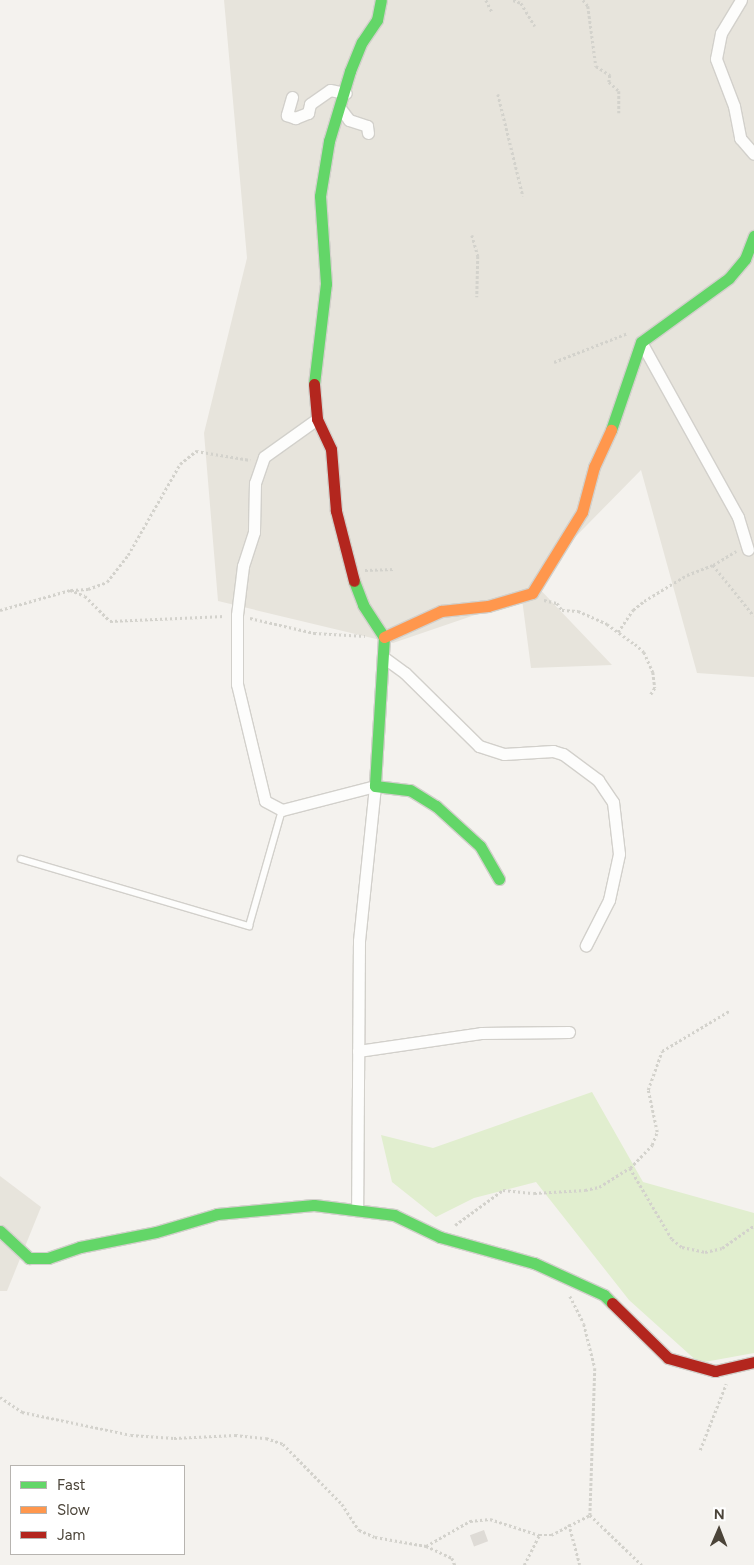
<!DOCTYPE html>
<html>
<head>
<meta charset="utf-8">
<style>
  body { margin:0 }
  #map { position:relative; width:754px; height:1565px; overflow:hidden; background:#f4f2ee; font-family:Figtree,sans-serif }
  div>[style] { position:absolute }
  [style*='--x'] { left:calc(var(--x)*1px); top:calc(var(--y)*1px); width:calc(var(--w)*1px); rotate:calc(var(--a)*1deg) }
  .residential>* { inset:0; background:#e7e4dc }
  .green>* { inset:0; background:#e1eecf }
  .building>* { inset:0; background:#dedbd6; transform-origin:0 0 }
  .path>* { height:2.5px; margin-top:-1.25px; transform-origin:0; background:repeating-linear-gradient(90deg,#d3d2cc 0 2.5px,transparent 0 5px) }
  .roads { filter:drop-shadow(1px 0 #d2d0cb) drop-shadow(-1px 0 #d2d0cb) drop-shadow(0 1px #d2d0cb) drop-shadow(0 -1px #d2d0cb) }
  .lane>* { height:5.5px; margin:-2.75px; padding:0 2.75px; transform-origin:2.75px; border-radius:2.75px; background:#fdfdfc }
  .street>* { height:11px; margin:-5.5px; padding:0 5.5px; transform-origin:5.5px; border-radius:5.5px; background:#fdfdfc }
  .fast>* { height:11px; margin:-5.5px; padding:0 5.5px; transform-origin:5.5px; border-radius:5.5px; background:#63d668 }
  .slow>* { height:11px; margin:-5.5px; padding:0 5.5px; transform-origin:5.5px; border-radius:5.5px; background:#ff974d }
  .jam>* { height:11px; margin:-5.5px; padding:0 5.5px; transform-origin:5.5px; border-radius:5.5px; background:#b3261e }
  span { translate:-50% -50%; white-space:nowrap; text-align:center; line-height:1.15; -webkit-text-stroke:5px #fff; paint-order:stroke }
  .legend { position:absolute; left:10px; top:1465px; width:175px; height:90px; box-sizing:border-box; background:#fff; border:1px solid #b7b4b0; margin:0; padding:6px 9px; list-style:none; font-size:15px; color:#4b4439 }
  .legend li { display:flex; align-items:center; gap:10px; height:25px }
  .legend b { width:25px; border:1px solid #b7b4b0 }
  .north { position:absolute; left:694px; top:1505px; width:50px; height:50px; -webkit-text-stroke:4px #fff; paint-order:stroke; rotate:1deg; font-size:14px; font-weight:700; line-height:20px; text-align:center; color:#4b4439 }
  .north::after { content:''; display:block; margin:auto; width:18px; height:22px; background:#4b4439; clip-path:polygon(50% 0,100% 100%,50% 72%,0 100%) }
</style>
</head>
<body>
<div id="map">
  <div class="residential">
    <div style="clip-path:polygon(224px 0,754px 0,754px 677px,697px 673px,641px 470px,532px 581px,612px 665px,531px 668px,522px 599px,393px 643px,218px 601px,204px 433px,247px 258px)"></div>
    <div style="clip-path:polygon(0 1176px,41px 1207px,7px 1291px,0 1291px)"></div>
  </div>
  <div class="green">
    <div style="clip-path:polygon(592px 1092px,643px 1182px,754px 1213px,754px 1353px,699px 1363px,629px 1300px,536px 1182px,474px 1198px,436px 1217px,392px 1182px,381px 1135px,433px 1148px)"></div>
  </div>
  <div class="building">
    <div style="left:484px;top:1530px;width:12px;height:15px;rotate:70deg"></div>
  </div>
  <div class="path">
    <div style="--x:486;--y:0;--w:13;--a:63"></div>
    <div style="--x:513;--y:0;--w:9;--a:21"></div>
    <div style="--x:521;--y:3;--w:27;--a:59"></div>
    <div style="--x:583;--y:0;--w:8;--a:50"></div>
    <div style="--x:588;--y:6;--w:61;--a:82.4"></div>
    <div style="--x:596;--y:66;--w:17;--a:33"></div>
    <div style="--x:610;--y:75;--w:7;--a:98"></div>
    <div style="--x:609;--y:82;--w:13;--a:42"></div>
    <div style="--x:619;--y:91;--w:22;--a:90"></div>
    <div style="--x:498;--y:94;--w:105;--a:76.2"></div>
    <div style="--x:472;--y:235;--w:22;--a:74"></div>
    <div style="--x:478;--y:256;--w:41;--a:91.4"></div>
    <div style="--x:554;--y:362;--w:79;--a:-21.4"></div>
    <div style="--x:713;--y:565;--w:65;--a:51.2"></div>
    <div style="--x:365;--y:570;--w:29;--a:-2"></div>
    <div style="--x:71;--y:590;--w:17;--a:-3"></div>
    <div style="--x:88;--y:589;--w:20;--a:-20"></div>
    <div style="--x:107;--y:582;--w:34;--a:-52"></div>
    <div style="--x:128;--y:555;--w:105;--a:-60.3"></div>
    <div style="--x:180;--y:464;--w:21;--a:-39"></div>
    <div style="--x:196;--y:451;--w:55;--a:9.5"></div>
    <div style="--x:544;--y:600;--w:13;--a:13"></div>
    <div style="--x:557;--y:603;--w:9;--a:54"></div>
    <div style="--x:562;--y:610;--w:16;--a:4"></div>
    <div style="--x:578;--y:611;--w:32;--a:24"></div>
    <div style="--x:607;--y:624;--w:34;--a:36"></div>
    <div style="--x:635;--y:644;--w:12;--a:42"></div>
    <div style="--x:644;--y:652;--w:22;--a:66"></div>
    <div style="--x:653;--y:672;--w:16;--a:83"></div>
    <div style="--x:655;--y:688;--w:9;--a:122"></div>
    <div style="--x:0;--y:610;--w:73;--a:-15.9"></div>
    <div style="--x:70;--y:590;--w:16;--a:22"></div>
    <div style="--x:85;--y:596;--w:35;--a:45"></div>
    <div style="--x:110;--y:621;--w:115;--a:-2.5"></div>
    <div style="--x:250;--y:618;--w:66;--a:13.2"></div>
    <div style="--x:314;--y:633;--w:51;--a:3.4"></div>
    <div style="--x:618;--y:632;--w:27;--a:-56"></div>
    <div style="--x:633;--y:610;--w:14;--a:-39"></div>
    <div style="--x:644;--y:601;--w:50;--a:-31.2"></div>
    <div style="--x:687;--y:575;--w:28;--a:-21"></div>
    <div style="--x:713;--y:565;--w:27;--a:-31"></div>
    <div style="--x:630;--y:1168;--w:82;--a:59.4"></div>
    <div style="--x:672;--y:1239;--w:13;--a:39"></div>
    <div style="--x:682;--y:1247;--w:24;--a:12"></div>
    <div style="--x:705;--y:1252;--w:17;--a:-13"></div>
    <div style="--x:722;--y:1248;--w:39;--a:-35"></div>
    <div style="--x:455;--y:1225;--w:59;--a:-36.1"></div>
    <div style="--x:503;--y:1190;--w:31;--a:6"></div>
    <div style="--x:534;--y:1193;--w:51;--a:-3.4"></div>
    <div style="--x:585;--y:1190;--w:14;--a:-12"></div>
    <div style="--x:599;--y:1187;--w:36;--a:-32"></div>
    <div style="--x:630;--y:1168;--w:32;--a:-46"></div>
    <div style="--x:652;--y:1145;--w:14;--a:-69"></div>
    <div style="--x:657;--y:1132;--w:43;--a:-102.1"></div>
    <div style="--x:648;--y:1090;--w:41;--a:-70.3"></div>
    <div style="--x:662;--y:1051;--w:78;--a:-30.8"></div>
    <div style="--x:570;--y:1296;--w:31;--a:63"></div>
    <div style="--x:584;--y:1324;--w:45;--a:76"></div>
    <div style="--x:595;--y:1368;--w:147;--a:91.9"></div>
    <div style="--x:0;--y:1397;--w:27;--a:34"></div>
    <div style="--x:22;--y:1412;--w:111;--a:11.9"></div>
    <div style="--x:131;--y:1435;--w:43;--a:4"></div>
    <div style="--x:174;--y:1438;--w:61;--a:-2.8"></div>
    <div style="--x:235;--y:1435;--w:31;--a:6"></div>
    <div style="--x:266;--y:1438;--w:18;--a:19"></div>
    <div style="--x:283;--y:1444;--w:84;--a:45.5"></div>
    <div style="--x:342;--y:1504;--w:31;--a:57"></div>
    <div style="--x:359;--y:1530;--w:17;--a:24"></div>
    <div style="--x:375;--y:1537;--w:52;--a:10"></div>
    <div style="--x:426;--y:1546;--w:51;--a:-29.6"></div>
    <div style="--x:470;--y:1521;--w:20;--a:-6"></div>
    <div style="--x:490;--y:1519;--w:52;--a:18.1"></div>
    <div style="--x:539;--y:1535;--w:12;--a:0"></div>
    <div style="--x:551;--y:1535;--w:44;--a:-27.1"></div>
    <div style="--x:700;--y:1450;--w:71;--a:-68.5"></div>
    <div style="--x:590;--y:1515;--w:72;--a:43.9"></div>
    <div style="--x:569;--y:1524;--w:42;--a:75"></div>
    <div style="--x:426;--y:1546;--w:29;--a:25"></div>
    <div style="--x:452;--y:1558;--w:8;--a:67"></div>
    <div style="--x:524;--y:1565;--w:34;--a:-63"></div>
  </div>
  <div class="roads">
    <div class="lane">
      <div style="--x:21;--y:859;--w:238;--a:16.4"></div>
      <div style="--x:249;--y:926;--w:121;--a:-74.1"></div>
    </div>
    <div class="street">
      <div style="--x:741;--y:0;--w:39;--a:121"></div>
      <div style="--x:721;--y:33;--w:26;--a:101"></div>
      <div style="--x:716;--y:59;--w:50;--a:69"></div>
      <div style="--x:734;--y:106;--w:33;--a:79"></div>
      <div style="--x:740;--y:138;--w:21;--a:49"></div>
      <div style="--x:292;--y:97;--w:19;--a:106"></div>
      <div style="--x:287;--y:115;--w:9;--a:21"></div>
      <div style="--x:295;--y:118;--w:14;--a:-21"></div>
      <div style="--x:308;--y:113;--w:9;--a:-77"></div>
      <div style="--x:310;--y:104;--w:24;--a:-35"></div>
      <div style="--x:330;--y:90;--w:16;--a:11"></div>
      <div style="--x:340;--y:108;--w:15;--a:53"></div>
      <div style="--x:349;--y:120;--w:19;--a:18"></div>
      <div style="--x:367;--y:126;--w:7;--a:82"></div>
      <div style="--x:641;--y:342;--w:200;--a:61"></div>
      <div style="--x:738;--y:517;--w:34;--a:73"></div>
      <div style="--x:317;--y:419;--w:65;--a:144.4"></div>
      <div style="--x:264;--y:457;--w:28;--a:109"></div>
      <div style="--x:255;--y:483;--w:49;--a:91.2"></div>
      <div style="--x:254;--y:532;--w:36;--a:108"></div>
      <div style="--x:243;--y:566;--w:49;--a:97"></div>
      <div style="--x:237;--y:615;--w:69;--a:90"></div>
      <div style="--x:237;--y:684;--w:120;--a:76.5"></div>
      <div style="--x:265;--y:801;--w:19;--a:28"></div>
      <div style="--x:282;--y:810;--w:96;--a:-14.5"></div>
      <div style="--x:375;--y:786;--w:156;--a:95.9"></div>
      <div style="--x:359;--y:941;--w:268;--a:90.4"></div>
      <div style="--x:383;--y:657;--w:27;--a:36"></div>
      <div style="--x:405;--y:673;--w:104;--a:44.6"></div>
      <div style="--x:479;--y:746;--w:26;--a:18"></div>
      <div style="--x:504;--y:754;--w:49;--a:-3.5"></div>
      <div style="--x:553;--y:751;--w:10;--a:17"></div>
      <div style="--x:563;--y:754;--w:44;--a:36.6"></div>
      <div style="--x:598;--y:780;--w:27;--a:56"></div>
      <div style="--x:613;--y:802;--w:52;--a:83.4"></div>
      <div style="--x:619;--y:854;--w:47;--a:102.3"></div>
      <div style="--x:609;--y:900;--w:51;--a:117.1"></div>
      <div style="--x:358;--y:1051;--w:124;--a:-8.3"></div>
      <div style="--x:481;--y:1033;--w:88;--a:-0.7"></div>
    </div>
    <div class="fast">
      <div style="--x:314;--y:384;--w:101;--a:-83.2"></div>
      <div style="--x:326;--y:284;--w:88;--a:-93.9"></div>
      <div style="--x:320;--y:196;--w:56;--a:-80.7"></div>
      <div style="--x:329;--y:141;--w:73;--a:-73.3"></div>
      <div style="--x:350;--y:71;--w:31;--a:-68"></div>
      <div style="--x:362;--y:42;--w:27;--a:-56"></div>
      <div style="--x:377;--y:20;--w:20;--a:-79"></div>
      <div style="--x:611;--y:430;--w:93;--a:-71.2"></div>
      <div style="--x:641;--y:342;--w:109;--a:-36"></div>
      <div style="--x:729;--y:278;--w:25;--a:-50"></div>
      <div style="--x:745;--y:259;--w:25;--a:-69"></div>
      <div style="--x:354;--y:581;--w:26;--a:69"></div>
      <div style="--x:363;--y:605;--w:38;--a:57"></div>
      <div style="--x:384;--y:637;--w:149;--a:93.5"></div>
      <div style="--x:375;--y:786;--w:35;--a:7"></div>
      <div style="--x:410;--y:790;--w:31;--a:32"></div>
      <div style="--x:436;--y:806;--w:59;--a:42.3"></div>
      <div style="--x:480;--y:846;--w:38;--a:60"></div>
      <div style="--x:0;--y:1231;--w:40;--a:43"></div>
      <div style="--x:29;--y:1258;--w:19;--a:0"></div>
      <div style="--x:48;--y:1258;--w:34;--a:-19"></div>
      <div style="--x:80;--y:1247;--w:77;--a:-11.2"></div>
      <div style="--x:156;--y:1232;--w:64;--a:-16.4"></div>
      <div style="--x:217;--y:1214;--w:97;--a:-5.3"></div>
      <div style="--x:314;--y:1205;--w:81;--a:7.1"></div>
      <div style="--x:394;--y:1215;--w:51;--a:25.6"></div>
      <div style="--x:440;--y:1237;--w:98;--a:15.5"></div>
      <div style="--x:534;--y:1263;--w:77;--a:24.6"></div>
      <div style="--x:604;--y:1295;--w:11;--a:45"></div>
    </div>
    <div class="slow">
      <div style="--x:384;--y:637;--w:63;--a:-24.5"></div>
      <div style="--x:441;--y:611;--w:47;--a:-6.1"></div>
      <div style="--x:488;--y:606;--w:46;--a:-16.5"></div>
      <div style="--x:532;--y:593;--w:95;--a:-58.3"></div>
      <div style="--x:582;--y:512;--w:47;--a:-75.1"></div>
      <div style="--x:594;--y:467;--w:41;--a:-65.3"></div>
    </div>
    <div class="jam">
      <div style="--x:314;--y:384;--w:35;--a:85"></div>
      <div style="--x:317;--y:419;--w:33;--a:65"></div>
      <div style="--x:331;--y:449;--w:62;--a:85.4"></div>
      <div style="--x:336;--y:511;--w:72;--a:75.6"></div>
      <div style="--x:612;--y:1303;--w:78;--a:44.5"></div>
      <div style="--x:668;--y:1358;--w:49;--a:15.5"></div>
      <div style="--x:715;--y:1371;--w:40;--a:-13"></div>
    </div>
  </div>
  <ul class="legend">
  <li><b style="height:6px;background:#63d668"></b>Fast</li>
  <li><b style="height:6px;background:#ff974d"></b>Slow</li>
  <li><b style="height:6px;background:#b3261e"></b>Jam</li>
  </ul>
  <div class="north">N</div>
</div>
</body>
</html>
